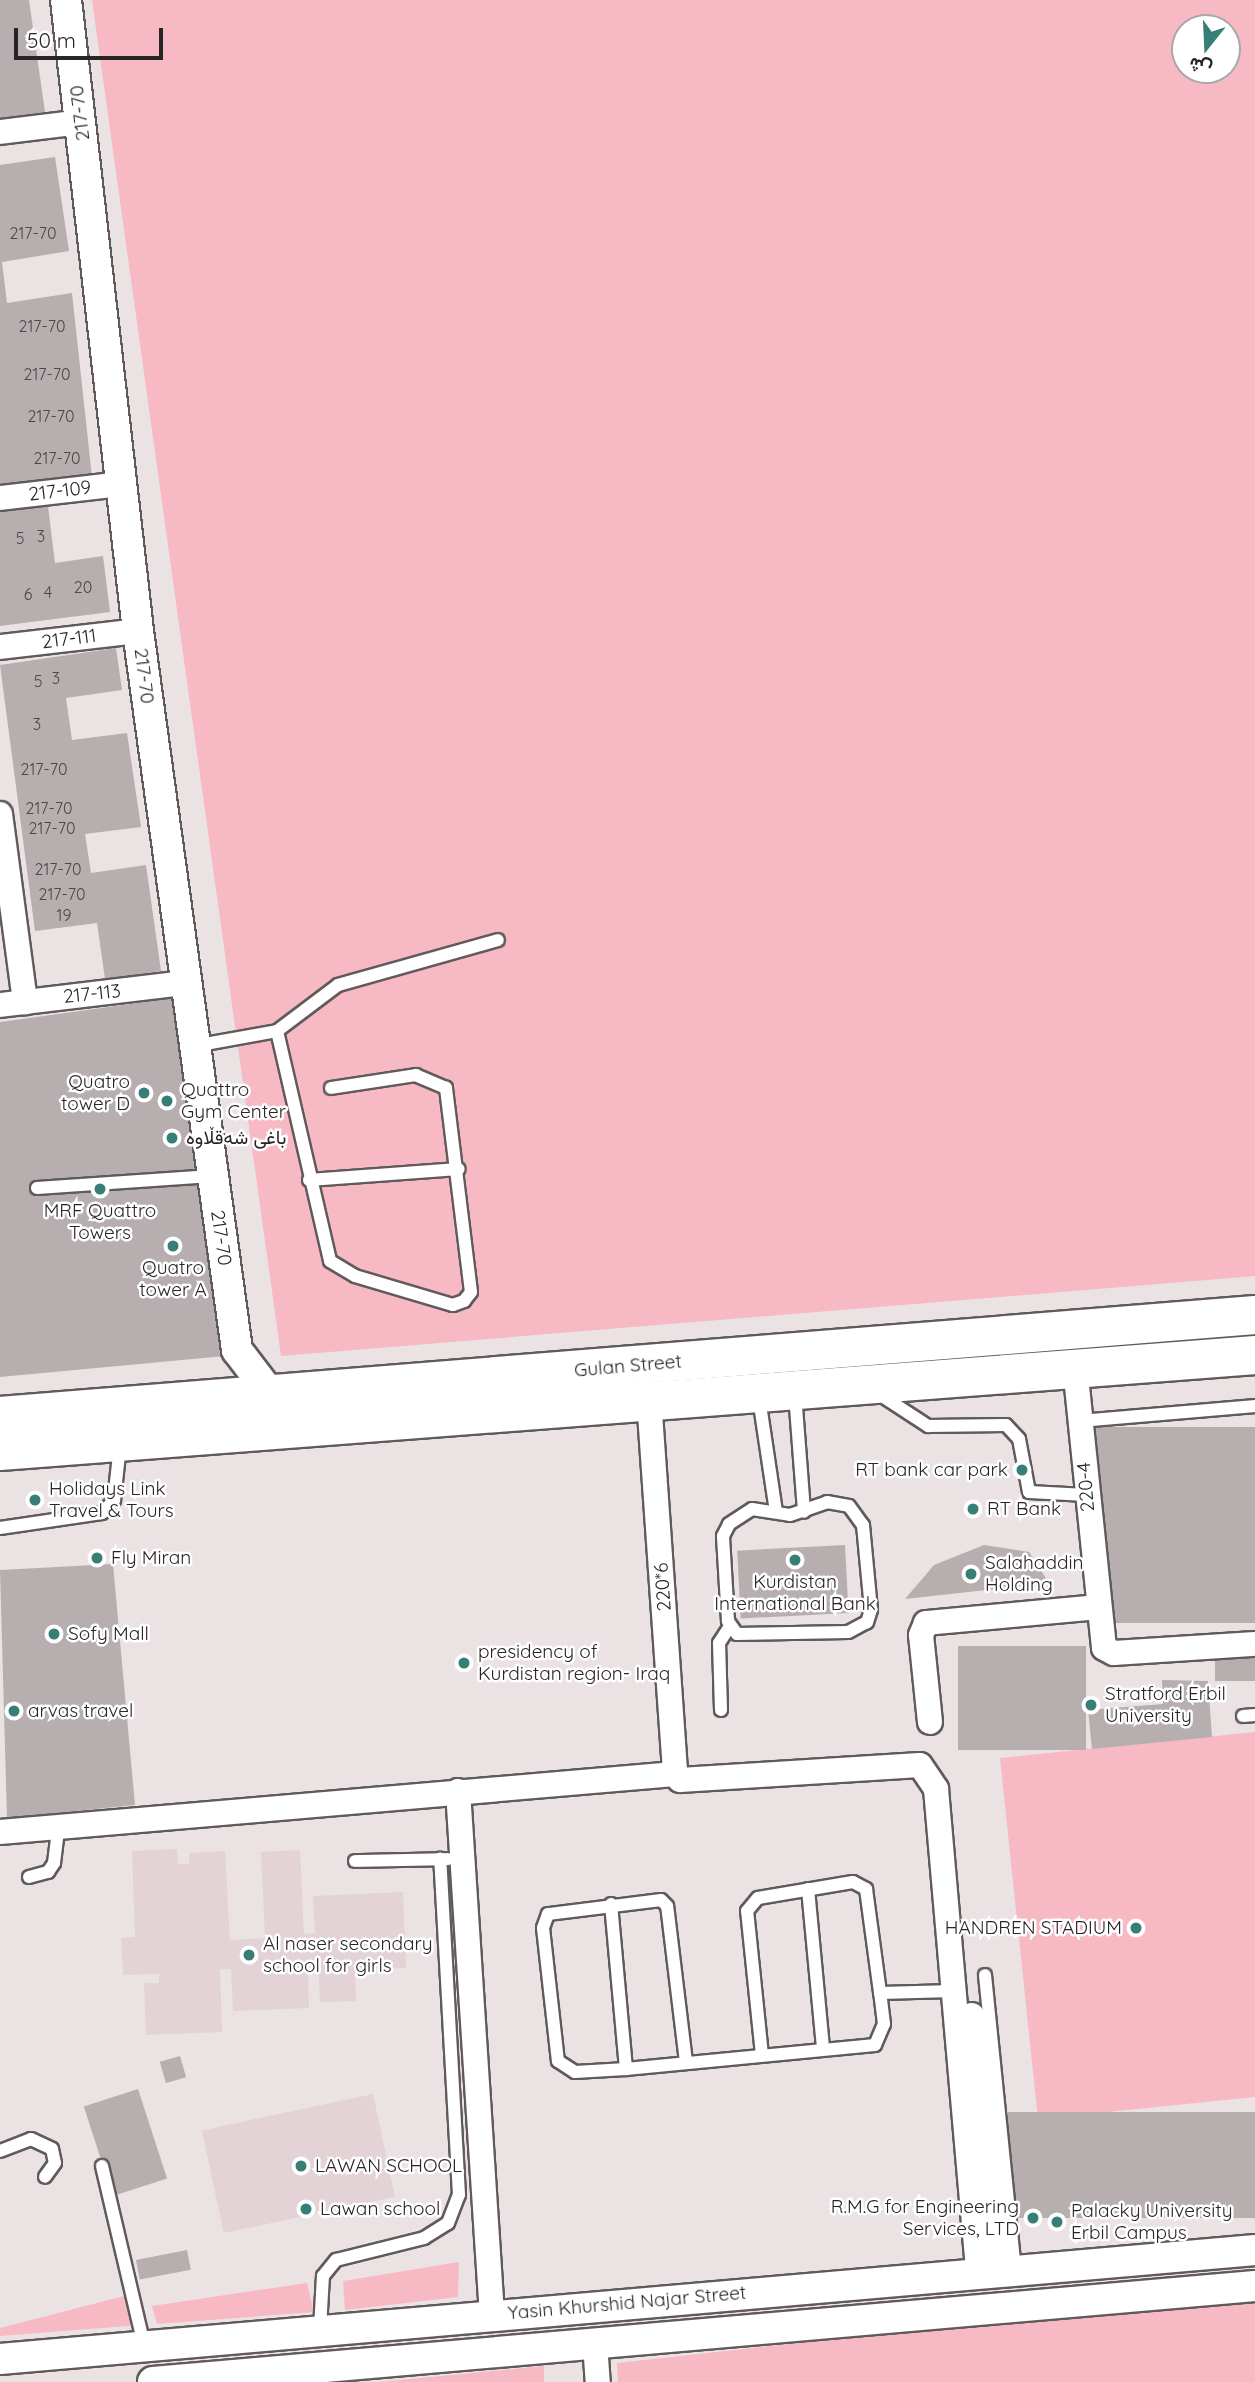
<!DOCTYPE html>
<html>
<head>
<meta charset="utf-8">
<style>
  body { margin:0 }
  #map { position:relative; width:1255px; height:2382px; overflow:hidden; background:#ebe2e3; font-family:Quicksand,Vazirmatn,sans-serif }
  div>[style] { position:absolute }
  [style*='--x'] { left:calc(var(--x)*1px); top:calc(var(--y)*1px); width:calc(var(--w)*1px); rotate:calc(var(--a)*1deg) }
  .built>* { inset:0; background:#e4d3d6; transform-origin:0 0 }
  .green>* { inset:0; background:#f7b9c4 }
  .building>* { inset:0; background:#b6aeaf; transform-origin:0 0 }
  .roads { filter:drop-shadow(2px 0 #615a5b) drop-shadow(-2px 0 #615a5b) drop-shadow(0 2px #615a5b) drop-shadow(0 -2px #615a5b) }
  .service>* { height:12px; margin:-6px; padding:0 6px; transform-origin:6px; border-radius:6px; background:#fff }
  .minor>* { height:24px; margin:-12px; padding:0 12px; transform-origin:12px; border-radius:12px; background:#fff }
  .tertiary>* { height:30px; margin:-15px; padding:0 15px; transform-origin:15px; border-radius:15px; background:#fff }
  .primary>* { height:38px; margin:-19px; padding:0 19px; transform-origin:19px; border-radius:19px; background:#fff }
  .dots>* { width:19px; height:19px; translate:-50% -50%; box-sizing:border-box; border:4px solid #fff; border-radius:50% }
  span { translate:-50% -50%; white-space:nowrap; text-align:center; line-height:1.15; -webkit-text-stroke:5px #fff; paint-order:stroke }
  .number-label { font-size:16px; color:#4c4748 }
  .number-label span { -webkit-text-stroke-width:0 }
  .street-label { font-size:19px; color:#282526 }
  .poi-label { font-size:19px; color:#282526 }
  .right { translate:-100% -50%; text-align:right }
  .left { translate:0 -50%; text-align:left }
  .north { position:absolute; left:1171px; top:14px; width:70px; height:70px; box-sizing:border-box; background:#fff; border:2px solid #a9a8a8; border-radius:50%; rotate:198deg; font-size:19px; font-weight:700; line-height:28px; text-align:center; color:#282526 }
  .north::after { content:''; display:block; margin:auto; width:24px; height:32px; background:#377e76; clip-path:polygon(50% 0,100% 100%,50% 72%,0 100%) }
  .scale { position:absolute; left:14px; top:28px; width:149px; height:32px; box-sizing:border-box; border:4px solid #282526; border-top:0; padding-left:9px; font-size:21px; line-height:24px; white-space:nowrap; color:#282526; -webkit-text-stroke:5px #fff; paint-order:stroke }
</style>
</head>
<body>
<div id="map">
  <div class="built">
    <div style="clip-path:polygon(177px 1849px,178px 1864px,189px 1864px,189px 1853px,225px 1851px,230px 1940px,265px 1938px,261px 1852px,300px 1850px,304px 1934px,315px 1933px,313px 1896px,403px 1892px,406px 1968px,355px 1970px,356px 2001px,320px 2002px,318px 1960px,308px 1960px,309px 2008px,233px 2011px,231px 1969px,220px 1969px,222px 2032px,146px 2035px,144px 1983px,159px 1983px,159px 1974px,123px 1975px,121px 1938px,135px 1937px,132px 1851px)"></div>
    <div style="left:373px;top:2094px;width:105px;height:175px;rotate:78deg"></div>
  </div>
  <div class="green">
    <div style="clip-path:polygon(evenodd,92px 0,1255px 0,1255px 1276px,281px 1356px,92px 0,1185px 28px,1227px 28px,1227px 70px,1185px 70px,1185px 28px)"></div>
    <div style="clip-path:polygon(1255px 1732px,1255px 2097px,1038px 2119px,1000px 1758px)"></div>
    <div style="clip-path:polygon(459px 2262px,458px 2297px,345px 2310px,343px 2281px)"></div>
    <div style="clip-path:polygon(307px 2283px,314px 2312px,157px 2324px,152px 2306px)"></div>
    <div style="clip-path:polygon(136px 2293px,140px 2325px,0 2336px,0 2328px)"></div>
    <div style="clip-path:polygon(1255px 2293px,1255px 2382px,618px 2382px,617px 2363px)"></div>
    <div style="clip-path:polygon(544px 2366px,544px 2382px,380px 2382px)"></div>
  </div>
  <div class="building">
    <div style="clip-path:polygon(0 0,29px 0,45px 112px,0 118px)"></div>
    <div style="clip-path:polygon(55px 157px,69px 251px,2px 262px,7px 303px,72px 293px,92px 477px,0 491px,0 165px)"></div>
    <div style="clip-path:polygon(48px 506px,55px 563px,103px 556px,110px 612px,0 626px,0 512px)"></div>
    <div style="clip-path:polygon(116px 648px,122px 690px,66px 698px,72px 740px,127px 733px,141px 827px,85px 834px,91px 873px,146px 865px,161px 971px,105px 979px,97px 923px,35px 931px,0 665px)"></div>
    <div style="clip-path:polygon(174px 998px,225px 1356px,0 1377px,0 1022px)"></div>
    <div style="left:1255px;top:1427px;width:196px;height:160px;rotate:90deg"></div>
    <div style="left:845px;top:1545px;width:68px;height:108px;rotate:87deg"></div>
    <div style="clip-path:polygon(984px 1545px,1029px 1552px,1049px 1583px,905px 1599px,934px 1565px)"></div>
    <div style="clip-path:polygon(113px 1564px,135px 1805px,7px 1818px,0 1570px)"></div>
    <div style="left:1086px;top:1646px;width:104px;height:128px;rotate:90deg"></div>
    <div style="left:1255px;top:1654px;width:27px;height:40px;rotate:90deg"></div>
    <div style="clip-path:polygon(1162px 1680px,1208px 1681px,1212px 1737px,1092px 1749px,1088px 1710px,1163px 1704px)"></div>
    <div style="left:180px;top:2056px;width:22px;height:21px;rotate:74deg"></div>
    <div style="left:138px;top:2089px;width:94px;height:57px;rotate:72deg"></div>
    <div style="left:1255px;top:2112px;width:106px;height:247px;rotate:90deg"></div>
    <div style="left:187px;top:2250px;width:20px;height:52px;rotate:79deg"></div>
  </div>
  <div class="roads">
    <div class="service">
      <div style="--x:277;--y:1031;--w:236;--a:77"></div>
      <div style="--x:330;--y:1261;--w:29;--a:31"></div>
      <div style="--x:355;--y:1276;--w:102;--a:16.5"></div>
      <div style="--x:453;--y:1305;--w:12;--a:-20"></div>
      <div style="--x:464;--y:1301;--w:11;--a:-52"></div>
      <div style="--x:471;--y:1292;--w:206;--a:-97"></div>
      <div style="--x:446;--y:1088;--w:33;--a:-157"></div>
      <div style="--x:416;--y:1075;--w:86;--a:171.3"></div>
      <div style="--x:194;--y:1046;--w:84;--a:-10.2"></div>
      <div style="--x:277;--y:1031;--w:76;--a:-37"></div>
      <div style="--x:338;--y:985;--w:166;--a:-15.7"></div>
      <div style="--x:309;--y:1180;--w:150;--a:-4.2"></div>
      <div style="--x:37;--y:1188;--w:175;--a:-3.9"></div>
      <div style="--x:795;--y:1394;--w:118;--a:85.6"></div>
      <div style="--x:879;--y:1394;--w:59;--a:33.1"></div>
      <div style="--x:928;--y:1426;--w:78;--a:-0.7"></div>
      <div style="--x:1006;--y:1425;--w:19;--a:47"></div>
      <div style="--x:1019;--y:1439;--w:54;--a:79.3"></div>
      <div style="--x:1029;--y:1492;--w:58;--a:3"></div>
      <div style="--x:759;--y:1398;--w:115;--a:81.5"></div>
      <div style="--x:1080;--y:1421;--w:176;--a:-4.9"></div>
      <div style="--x:827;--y:1502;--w:22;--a:10"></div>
      <div style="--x:849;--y:1506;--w:24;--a:54"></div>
      <div style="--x:863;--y:1525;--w:85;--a:84.6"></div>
      <div style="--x:871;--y:1610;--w:13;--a:108"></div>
      <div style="--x:867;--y:1622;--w:21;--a:152"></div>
      <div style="--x:848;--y:1632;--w:111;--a:179"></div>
      <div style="--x:737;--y:1634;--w:16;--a:-125"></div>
      <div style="--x:728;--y:1621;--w:85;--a:-93.4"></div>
      <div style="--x:723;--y:1536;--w:13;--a:-63"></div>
      <div style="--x:729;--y:1524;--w:27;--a:-33"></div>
      <div style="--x:752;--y:1509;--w:38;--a:9"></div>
      <div style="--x:790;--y:1515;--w:39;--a:-19"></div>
      <div style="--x:0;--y:1528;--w:103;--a:-8.4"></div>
      <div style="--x:102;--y:1513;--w:18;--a:-47"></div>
      <div style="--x:114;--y:1500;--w:54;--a:-83.7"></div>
      <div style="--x:721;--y:1710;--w:67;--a:-91.7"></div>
      <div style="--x:719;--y:1643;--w:20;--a:-57"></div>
      <div style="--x:1243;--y:1716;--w:12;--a:-5"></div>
      <div style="--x:355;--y:1861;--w:93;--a:-1.2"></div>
      <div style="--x:29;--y:1877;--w:20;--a:-15"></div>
      <div style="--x:48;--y:1872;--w:11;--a:-56"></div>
      <div style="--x:54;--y:1863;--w:35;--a:-83"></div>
      <div style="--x:808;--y:1889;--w:161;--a:84.6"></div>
      <div style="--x:611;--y:1904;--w:166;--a:84.8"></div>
      <div style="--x:985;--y:1975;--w:297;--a:84.2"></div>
      <div style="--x:762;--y:2055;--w:145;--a:-95.9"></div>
      <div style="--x:747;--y:1911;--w:17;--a:-50"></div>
      <div style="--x:758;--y:1898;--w:96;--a:-9.6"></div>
      <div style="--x:853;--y:1882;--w:15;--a:28"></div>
      <div style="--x:866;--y:1889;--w:105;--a:82.3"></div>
      <div style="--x:686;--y:2062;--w:157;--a:-96.9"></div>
      <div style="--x:667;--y:1906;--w:8;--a:-135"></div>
      <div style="--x:661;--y:1900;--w:114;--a:172.9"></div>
      <div style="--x:548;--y:1914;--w:15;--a:110"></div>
      <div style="--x:543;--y:1928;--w:134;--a:83.6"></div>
      <div style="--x:558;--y:2061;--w:20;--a:33"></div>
      <div style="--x:575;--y:2072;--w:51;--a:-3.4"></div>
      <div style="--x:626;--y:2069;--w:250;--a:-5.5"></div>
      <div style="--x:875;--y:2045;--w:23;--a:-67"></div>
      <div style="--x:884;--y:2024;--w:31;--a:-97"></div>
      <div style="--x:880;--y:1993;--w:73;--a:-1.6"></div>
      <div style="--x:0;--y:2151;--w:33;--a:-21"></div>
      <div style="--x:31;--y:2139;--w:23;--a:25"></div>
      <div style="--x:52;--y:2149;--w:14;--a:78"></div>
      <div style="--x:55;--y:2163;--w:17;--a:126"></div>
      <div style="--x:102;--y:2166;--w:184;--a:76.8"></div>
      <div style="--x:320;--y:2329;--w:53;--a:-86.8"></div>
      <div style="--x:323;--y:2276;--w:21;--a:-51"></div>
      <div style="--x:336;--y:2260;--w:91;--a:-14"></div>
      <div style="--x:424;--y:2238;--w:28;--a:-32"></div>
      <div style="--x:448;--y:2223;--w:30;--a:-69"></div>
      <div style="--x:459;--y:2195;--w:337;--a:-93.2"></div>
    </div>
    <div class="minor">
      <div style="--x:0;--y:132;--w:83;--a:-7"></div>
      <div style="--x:0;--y:498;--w:122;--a:-6.6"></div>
      <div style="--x:0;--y:647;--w:139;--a:-6.6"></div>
      <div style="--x:0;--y:814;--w:190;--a:82.4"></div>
      <div style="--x:0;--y:1005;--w:185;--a:-6.8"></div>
      <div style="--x:1075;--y:1367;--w:282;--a:84.1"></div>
      <div style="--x:1104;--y:1648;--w:11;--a:27"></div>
      <div style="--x:1114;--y:1653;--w:141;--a:-3.7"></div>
      <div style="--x:649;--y:1399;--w:376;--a:86"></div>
      <div style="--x:930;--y:1722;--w:87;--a:-95.9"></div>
      <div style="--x:921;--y:1635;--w:13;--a:-67"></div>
      <div style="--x:926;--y:1623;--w:172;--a:-5.3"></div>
      <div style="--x:458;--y:1791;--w:525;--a:86.29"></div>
      <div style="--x:0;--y:1832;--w:677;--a:-4.91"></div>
      <div style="--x:675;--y:1774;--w:8;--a:50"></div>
      <div style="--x:680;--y:1780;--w:240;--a:-3.6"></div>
      <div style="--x:920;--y:1765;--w:29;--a:56"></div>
      <div style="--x:936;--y:1789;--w:486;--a:85"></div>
      <div style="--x:972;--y:2015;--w:258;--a:83.8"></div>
      <div style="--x:595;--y:2343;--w:39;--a:86"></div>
    </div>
    <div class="tertiary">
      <div style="--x:66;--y:0;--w:635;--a:83.49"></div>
      <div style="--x:138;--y:631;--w:726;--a:82.16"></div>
      <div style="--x:237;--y:1350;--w:58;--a:52.7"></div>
      <div style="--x:0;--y:2359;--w:1260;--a:-4.96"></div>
      <div style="--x:153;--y:2382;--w:1106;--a:-4.98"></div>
    </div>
    <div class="primary">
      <div style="--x:0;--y:1416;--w:1259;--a:-4.6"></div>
      <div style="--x:0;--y:1451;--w:1259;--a:-4.37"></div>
    </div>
  </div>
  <div class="dots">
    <div style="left:144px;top:1093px;background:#377e76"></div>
    <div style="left:167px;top:1101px;background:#377e76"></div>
    <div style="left:172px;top:1138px;background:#377e76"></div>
    <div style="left:100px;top:1189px;background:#377e76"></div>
    <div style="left:173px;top:1246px;background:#377e76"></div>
    <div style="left:1022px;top:1470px;background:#377e76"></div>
    <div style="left:35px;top:1500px;background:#377e76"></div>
    <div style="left:973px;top:1509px;background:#377e76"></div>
    <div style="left:97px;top:1558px;background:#377e76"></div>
    <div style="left:795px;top:1560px;background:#377e76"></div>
    <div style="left:971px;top:1574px;background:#377e76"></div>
    <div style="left:54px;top:1634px;background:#377e76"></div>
    <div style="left:464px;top:1663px;background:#377e76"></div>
    <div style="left:1091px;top:1705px;background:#377e76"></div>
    <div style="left:14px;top:1711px;background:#377e76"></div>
    <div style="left:1136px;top:1928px;background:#377e76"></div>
    <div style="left:249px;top:1955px;background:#377e76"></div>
    <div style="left:301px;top:2166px;background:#377e76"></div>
    <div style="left:306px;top:2209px;background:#377e76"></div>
    <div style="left:1033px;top:2218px;background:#377e76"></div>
    <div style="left:1057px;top:2222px;background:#377e76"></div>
  </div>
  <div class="number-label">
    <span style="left:33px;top:233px">217-70</span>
    <span style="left:42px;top:326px">217-70</span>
    <span style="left:47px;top:374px">217-70</span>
    <span style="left:51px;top:416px">217-70</span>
    <span style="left:57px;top:458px">217-70</span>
    <span style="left:41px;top:536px">3</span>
    <span style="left:20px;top:538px">5</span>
    <span style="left:83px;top:587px">20</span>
    <span style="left:48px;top:592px">4</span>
    <span style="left:28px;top:594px">6</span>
    <span style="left:56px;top:678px">3</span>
    <span style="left:38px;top:681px">5</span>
    <span style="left:37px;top:724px">3</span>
    <span style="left:44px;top:769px">217-70</span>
    <span style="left:49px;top:808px">217-70</span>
    <span style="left:52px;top:828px">217-70</span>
    <span style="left:58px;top:869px">217-70</span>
    <span style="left:62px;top:894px">217-70</span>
    <span style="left:64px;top:915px">19</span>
  </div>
  <div class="street-label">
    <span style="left:80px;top:113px;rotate:-97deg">217-70</span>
    <span style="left:60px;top:491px;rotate:-7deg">217-109</span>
    <span style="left:69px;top:639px;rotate:-7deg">217-111</span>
    <span style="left:144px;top:676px;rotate:83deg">217-70</span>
    <span style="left:92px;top:994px;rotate:-6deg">217-113</span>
    <span style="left:221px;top:1238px;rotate:82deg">217-70</span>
    <span style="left:628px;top:1366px;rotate:-5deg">Gulan Street</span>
    <span style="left:1086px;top:1487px;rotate:-95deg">220-4</span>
    <span style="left:663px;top:1587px;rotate:-94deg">220*6</span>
    <span style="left:627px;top:2303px;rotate:-5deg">Yasin Khurshid Najar Street</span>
  </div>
  <div class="poi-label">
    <span class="right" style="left:130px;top:1093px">Quatro<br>tower D</span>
    <span class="left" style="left:181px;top:1101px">Quattro<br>Gym Center</span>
    <span class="left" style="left:186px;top:1138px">باغی شەقڵاوە</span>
    <span style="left:100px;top:1222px">MRF Quattro<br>Towers</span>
    <span style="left:173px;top:1279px">Quatro<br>tower A</span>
    <span class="right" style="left:1008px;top:1470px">RT bank car park</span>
    <span class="left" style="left:49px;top:1500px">Holidays Link<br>Travel &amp; Tours</span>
    <span class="left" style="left:987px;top:1509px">RT Bank</span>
    <span class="left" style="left:111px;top:1558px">Fly Miran</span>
    <span class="left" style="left:985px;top:1574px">Salahaddin<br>Holding</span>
    <span style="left:795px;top:1593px">Kurdistan<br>International Bank</span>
    <span class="left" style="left:68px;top:1634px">Sofy Mall</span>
    <span class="left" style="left:478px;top:1663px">presidency of<br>Kurdistan region- Iraq</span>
    <span class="left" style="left:1105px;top:1705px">Stratford Erbil<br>University</span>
    <span class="left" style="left:28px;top:1711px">arvas travel</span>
    <span class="right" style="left:1122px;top:1928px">HANDREN STADIUM</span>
    <span class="left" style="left:263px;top:1955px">Al naser secondary<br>school for girls</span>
    <span class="left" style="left:315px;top:2166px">LAWAN SCHOOL</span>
    <span class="right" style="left:1019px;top:2218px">R.M.G for Engineering<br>Services, LTD</span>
    <span class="left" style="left:320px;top:2209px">Lawan school</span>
    <span class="left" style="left:1071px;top:2222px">Palacky University<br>Erbil Campus</span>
  </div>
  <div class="north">ش</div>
  <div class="scale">50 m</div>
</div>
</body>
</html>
